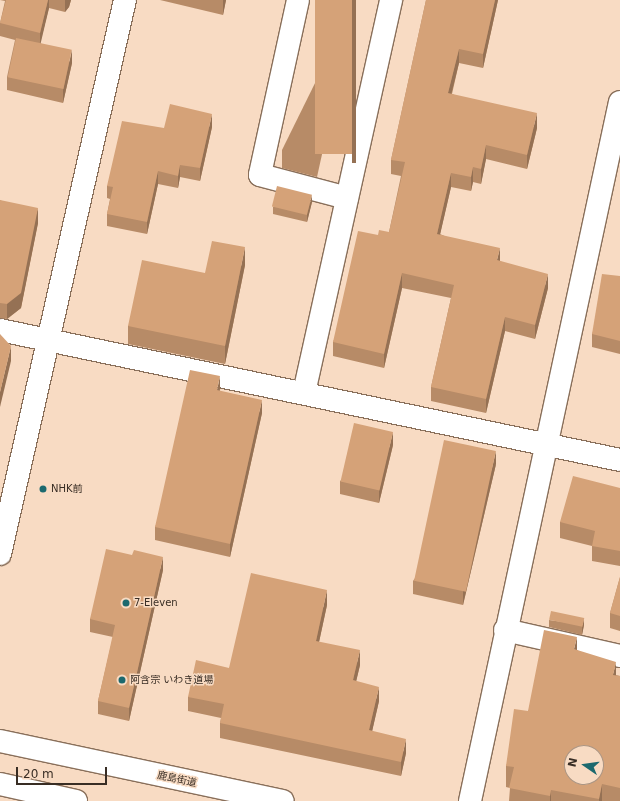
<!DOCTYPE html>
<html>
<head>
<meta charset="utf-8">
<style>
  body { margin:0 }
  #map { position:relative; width:620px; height:801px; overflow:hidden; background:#f8dbc3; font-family:"DejaVu Sans","Noto Sans JP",sans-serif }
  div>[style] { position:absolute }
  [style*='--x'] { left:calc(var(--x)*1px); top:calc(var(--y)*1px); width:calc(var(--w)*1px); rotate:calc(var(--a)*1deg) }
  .roads { filter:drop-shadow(1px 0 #896f5a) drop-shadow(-1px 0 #896f5a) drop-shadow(0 1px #896f5a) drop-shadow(0 -1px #896f5a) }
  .minor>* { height:22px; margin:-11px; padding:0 11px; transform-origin:11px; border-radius:11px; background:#fff }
  .wall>* { inset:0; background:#b78b67 }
  .shaded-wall>* { inset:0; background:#957154; transform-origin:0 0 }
  .building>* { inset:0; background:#d5a278; transform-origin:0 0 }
  .dots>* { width:11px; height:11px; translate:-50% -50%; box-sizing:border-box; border:2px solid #f8dbc3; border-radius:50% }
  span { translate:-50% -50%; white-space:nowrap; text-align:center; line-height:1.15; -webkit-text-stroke:3px #f8dbc3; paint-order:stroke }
  .poi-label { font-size:10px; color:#382d24 }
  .left { translate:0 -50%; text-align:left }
  .street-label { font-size:10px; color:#382d24 }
  .north { position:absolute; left:564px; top:745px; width:40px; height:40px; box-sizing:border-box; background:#f8dbc3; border:1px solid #ab9583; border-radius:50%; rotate:283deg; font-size:11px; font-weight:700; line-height:16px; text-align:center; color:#382d24 }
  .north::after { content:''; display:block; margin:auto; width:14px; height:18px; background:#1c696e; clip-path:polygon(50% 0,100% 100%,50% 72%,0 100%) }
  .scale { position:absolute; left:16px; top:767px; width:91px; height:18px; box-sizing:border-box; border:2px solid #382d24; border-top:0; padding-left:5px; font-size:12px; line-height:14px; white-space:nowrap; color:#382d24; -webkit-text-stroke:3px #f8dbc3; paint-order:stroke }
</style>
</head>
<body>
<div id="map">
  <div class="roads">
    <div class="minor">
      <div style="--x:298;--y:0;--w:179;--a:102.3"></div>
      <div style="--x:260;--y:175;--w:90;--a:14.8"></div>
      <div style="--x:0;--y:330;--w:633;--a:11.84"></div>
      <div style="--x:304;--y:393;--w:403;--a:-77.5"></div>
      <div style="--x:0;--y:554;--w:568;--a:-77.29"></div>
      <div style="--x:505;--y:630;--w:118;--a:12.7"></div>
      <div style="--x:0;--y:741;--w:289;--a:12"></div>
      <div style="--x:0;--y:784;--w:78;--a:12.6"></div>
      <div style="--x:470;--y:801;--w:715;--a:-77.89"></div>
    </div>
  </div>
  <div class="wall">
    <div style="clip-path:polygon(0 0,71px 0,69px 7px,65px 12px,49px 8px,40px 43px,72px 63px,63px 103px,7px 90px,7px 77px,15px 40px,0 36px,0 23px,5px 1px)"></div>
    <div style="clip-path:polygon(160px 0,226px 0,223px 15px)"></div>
    <div style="clip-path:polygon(356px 0,317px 177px,282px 168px,282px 150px)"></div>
    <div style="clip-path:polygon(426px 0,498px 0,483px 68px,459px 63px,452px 94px,537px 128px,527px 169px,486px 159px,481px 184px,473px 182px,471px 191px,451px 187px,440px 234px,500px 261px,548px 288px,535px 339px,505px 331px,486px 413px,431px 401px,431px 387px,451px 298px,402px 288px,384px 368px,333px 356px,333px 342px,378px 235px,389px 232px,401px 176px,391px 174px,391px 160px)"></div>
    <div style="clip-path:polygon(212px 127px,200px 181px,180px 177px,178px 188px,158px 184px,147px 234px,107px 226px,107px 214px,110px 199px,107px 198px,107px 186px,164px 128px)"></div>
    <div style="clip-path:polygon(0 200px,38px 223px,21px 308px,7px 319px,0 318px)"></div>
    <div style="clip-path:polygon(312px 202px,307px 222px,273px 214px,273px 207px)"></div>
    <div style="clip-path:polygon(245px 265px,225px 364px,128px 344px,128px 326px,205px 273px)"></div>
    <div style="clip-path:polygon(620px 276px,620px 354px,592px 347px,592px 334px)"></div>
    <div style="clip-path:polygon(220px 389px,220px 391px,262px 413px,230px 557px,155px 540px,155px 527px)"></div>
    <div style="clip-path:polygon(393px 445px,379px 503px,340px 494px,340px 481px)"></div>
    <div style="clip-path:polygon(496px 464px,463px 605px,413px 594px,413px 581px)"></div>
    <div style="clip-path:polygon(620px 488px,620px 566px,592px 561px,592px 546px,560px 538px,560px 522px)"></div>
    <div style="clip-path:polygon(132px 555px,163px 570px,129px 721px,98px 714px,98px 701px,113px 637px,90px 632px,90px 619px)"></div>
    <div style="clip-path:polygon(620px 577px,620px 631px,610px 628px,610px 613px)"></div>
    <div style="clip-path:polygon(327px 605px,319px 642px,360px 665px,356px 681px,379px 701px,372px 731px,406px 753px,401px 776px,220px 738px,220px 723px,221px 718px,188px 711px,188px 697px,229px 668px)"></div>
    <div style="clip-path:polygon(549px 620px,584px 625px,582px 635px,549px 627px)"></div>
    <div style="clip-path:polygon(577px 650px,616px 675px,620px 676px,620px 801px,509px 801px,510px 788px,506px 787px,506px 766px,528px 711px)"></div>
  </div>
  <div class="shaded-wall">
    <div style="clip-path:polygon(48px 0,49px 0,49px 8px,40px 46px,40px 33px)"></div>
    <div style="clip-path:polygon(65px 0,71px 0,69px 7px,65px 12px)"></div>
    <div style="clip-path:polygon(223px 0,226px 0,223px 15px)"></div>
    <div style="left:352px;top:0;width:4px;height:163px"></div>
    <div style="clip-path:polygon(495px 0,498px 0,483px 68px,483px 54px)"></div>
    <div style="clip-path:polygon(459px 49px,459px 63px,448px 107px,448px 93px)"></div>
    <div style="clip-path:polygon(72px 50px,72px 63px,63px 103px,63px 90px)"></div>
    <div style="clip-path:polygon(537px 113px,537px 128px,527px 169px,527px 155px)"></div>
    <div style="clip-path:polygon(212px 114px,212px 127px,200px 181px,200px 168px)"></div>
    <div style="clip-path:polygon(486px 145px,486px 159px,481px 184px,481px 169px)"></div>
    <div style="clip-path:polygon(180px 165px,180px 177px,178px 188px,178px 176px)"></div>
    <div style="clip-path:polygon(473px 167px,473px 182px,471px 191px,471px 177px)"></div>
    <div style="clip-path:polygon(158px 171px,158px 184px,147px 234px,147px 222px)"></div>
    <div style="clip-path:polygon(451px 173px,451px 187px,437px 248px,437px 234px)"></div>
    <div style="clip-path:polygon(312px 195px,312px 202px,307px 222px,307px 215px)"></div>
    <div style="clip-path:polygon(38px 208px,38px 223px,21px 308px,7px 319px,7px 304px)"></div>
    <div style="clip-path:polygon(245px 247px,245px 265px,225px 364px,225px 346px)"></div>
    <div style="clip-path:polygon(500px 248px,500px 262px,497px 260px)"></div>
    <div style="clip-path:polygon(402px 273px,402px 288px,384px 368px,384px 354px)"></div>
    <div style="clip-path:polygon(548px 274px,548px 288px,535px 339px,535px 325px)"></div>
    <div style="clip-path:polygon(505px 317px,505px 331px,486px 413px,486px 399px)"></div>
    <div style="clip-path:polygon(11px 346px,11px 361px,0 407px,0 392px)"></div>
    <div style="clip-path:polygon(220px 376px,220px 389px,217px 403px,217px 390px)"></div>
    <div style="clip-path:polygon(262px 400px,262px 413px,230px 557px,230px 544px)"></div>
    <div style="clip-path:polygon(393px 432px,393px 445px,379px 503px,379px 490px)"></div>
    <div style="clip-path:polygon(496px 451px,496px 464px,463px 605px,463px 592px)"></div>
    <div style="clip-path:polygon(163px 557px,163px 570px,129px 721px,129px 708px)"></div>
    <div style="clip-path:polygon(327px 590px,327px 605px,316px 656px,316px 641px)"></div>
    <div style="clip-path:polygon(584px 618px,584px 625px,582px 635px,582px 628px)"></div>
    <div style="clip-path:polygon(577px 637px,577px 659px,574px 649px)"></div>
    <div style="clip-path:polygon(360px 650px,360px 665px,353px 695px,353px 680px)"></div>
    <div style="clip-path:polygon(616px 662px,616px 684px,613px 675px)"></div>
    <div style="clip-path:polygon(379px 687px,379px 701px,369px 745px,369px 730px)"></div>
    <div style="clip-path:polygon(406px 739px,406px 753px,401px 776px,401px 762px)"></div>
    <div style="clip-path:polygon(602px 784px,602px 801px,599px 801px,599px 799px)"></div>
    <div style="clip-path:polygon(551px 790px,551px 801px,550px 801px,550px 796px)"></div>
  </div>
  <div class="building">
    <div style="clip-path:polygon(6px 0,48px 0,40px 33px,0 23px)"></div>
    <div style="left:315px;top:0;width:37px;height:154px"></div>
    <div style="clip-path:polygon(426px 0,495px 0,483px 54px,459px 49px,448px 93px,537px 113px,527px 155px,486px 145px,481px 169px,473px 167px,471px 177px,451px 173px,437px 234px,500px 248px,497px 260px,548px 274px,535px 325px,505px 317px,486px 399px,431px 387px,454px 285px,402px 273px,384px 354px,333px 342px,358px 231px,378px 235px,379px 230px,389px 232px,405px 162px,391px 160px)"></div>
    <div style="left:16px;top:38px;width:57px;height:40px;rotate:12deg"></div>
    <div style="clip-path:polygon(170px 104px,212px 114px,200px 168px,180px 165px,178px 176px,158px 171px,147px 222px,107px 214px,113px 187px,107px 186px,122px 121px,164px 128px)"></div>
    <div style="left:277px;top:186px;width:36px;height:21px;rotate:14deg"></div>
    <div style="clip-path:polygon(0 200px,38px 208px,21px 293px,7px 304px,0 303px)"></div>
    <div style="clip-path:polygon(212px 241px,245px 247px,225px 346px,128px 326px,142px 260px,205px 273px)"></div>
    <div style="clip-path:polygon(602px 274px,620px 276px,620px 341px,592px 334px)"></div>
    <div style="clip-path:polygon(0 334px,11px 346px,0 392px)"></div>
    <div style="clip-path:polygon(190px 370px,220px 376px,217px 390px,262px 400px,230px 544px,155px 527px)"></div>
    <div style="left:354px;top:423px;width:40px;height:60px;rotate:13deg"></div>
    <div style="left:444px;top:440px;width:53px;height:144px;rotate:12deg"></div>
    <div style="clip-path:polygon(573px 476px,620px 488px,620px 551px,592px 546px,595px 531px,560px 522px)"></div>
    <div style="clip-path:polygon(106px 549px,132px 555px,134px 550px,163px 557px,129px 708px,98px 701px,115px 625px,90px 619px)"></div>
    <div style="clip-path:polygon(251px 573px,327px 590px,316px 641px,360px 650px,353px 680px,379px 687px,369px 730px,406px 739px,401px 762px,220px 723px,224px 704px,188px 697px,196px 660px,229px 668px)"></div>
    <div style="clip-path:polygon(620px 577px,620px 616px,610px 613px)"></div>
    <div style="left:551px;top:611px;width:34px;height:9px;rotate:12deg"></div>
    <div style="clip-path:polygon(evenodd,544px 630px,577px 637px,574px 649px,616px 662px,613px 675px,620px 676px,620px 788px,602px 784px,599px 799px,551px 790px,550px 796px,509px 788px,514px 767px,506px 766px,514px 709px,528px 711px,544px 630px,572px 753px,596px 753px,596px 777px,572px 777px,572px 753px)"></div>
  </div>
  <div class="dots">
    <div style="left:43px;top:489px;background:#1c696e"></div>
    <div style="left:126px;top:603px;background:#1c696e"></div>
    <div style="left:122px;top:680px;background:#1c696e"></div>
  </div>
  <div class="poi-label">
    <span class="left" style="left:51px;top:489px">NHK前</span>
    <span class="left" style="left:134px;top:603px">7-Eleven</span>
    <span class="left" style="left:130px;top:680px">阿含宗 いわき道場</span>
  </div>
  <div class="street-label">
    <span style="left:177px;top:779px;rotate:12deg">鹿島街道</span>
  </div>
  <div class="north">N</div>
  <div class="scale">20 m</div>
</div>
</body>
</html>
